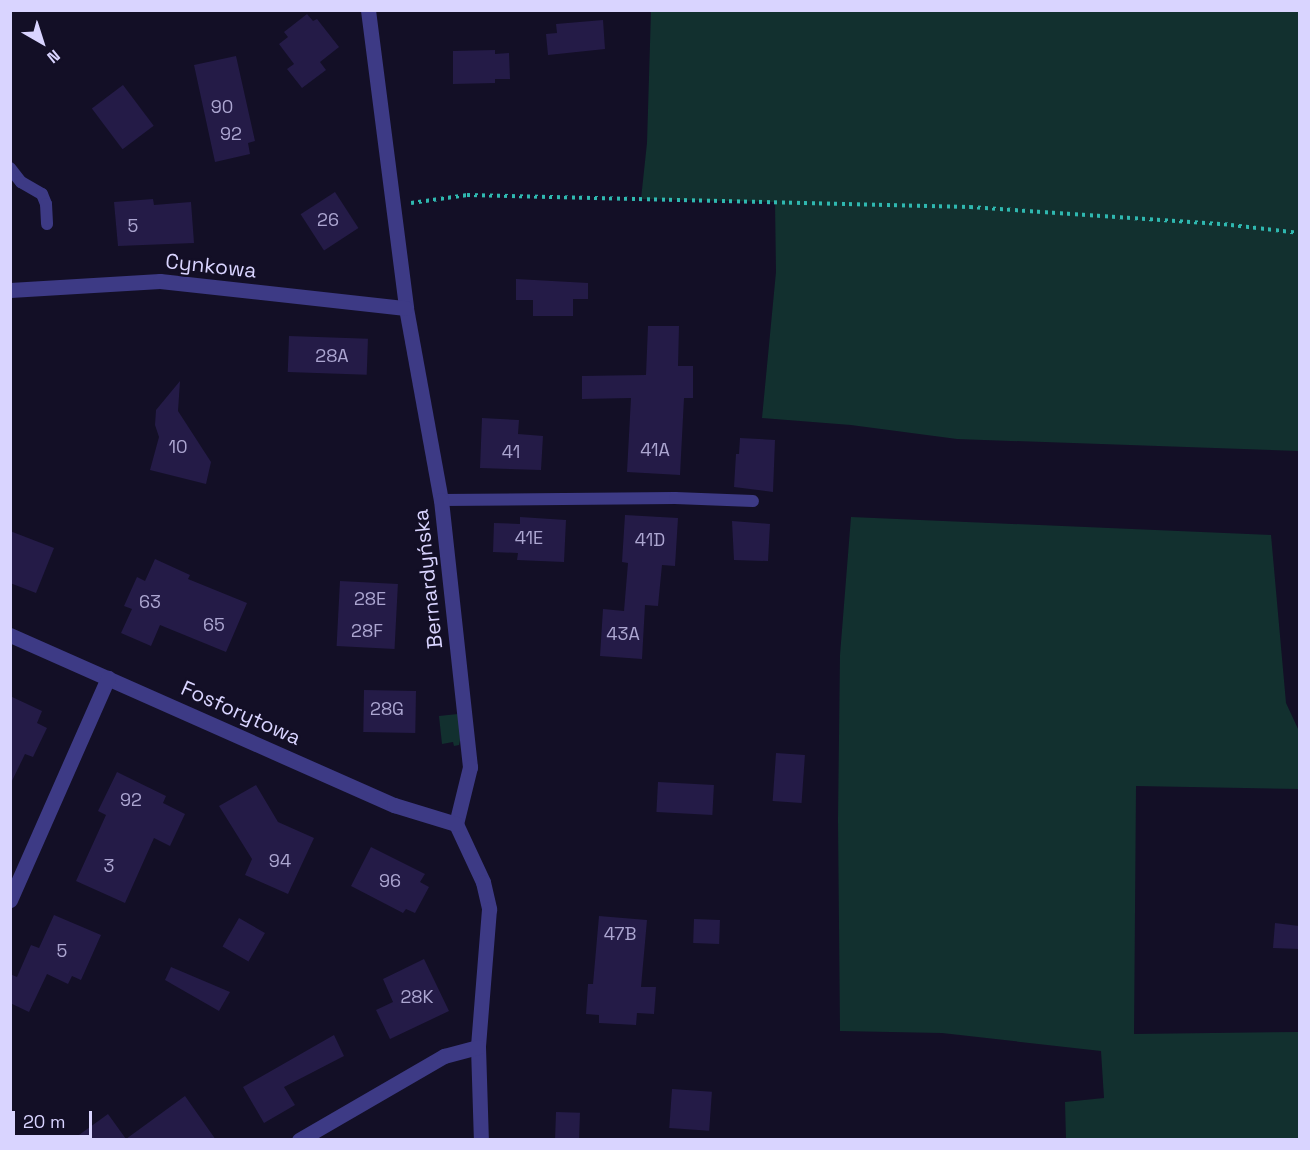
<!DOCTYPE html>
<html>
<head>
<meta charset="utf-8">
<style>
  body { margin:0 }
  #map { position:relative; width:1310px; height:1150px; overflow:hidden; background:#130f26; font-family:"Space Grotesk",sans-serif }
  div>[style] { position:absolute }
  [style*='--x'] { left:calc(var(--x)*1px); top:calc(var(--y)*1px); width:calc(var(--w)*1px); rotate:calc(var(--a)*1deg) }
  .green>* { inset:0; background:#12302f }
  .building>* { inset:0; background:#241b47; transform-origin:0 0 }
  .path>* { height:4px; margin-top:-2px; transform-origin:0; background:repeating-linear-gradient(90deg,#2fb8b0 0 3px,transparent 0 7.5px) }
  .service>* { height:12px; margin:-6px; padding:0 6px; transform-origin:6px; border-radius:6px; background:#3d3a85 }
  .minor>* { height:15px; margin:-7.5px; padding:0 7.5px; transform-origin:7.5px; border-radius:7.5px; background:#3d3a85 }
  span { translate:-50% -50%; white-space:nowrap; text-align:center; line-height:1.15; -webkit-text-stroke:4.5px #130f26; paint-order:stroke }
  .number-label { font-size:18px; color:#aca6d1 }
  .number-label span { -webkit-text-stroke-width:0 }
  .street-label { font-size:21px; color:#d9d4ff }
  .frame { position:absolute; inset:0; border:12px solid #d9d4ff; pointer-events:none }
  .north { position:absolute; left:12px; top:12px; width:60px; height:60px; -webkit-text-stroke:4px #130f26; paint-order:stroke; rotate:141deg; font-size:16px; font-weight:700; line-height:24px; text-align:center; color:#d9d4ff }
  .north::after { content:''; display:block; margin:auto; width:21px; height:27px; background:#d9d4ff; clip-path:polygon(50% 0,100% 100%,50% 72%,0 100%) }
  .scale { position:absolute; left:12px; top:1111px; width:80px; height:27px; box-sizing:border-box; border:3px solid #d9d4ff; border-top:0; padding-left:8px; font-size:18px; line-height:21px; white-space:nowrap; color:#d9d4ff; -webkit-text-stroke:4px #130f26; paint-order:stroke }
</style>
</head>
<body>
<div id="map">
  <div class="green">
    <div style="clip-path:polygon(651px 11px,1299px 11px,1299px 451px,957px 439px,851px 425px,762px 418px,776px 272px,775px 202px,641px 199px,647px 143px)"></div>
    <div style="clip-path:polygon(851px 517px,1271px 535px,1286px 703px,1299px 731px,1299px 789px,1136px 786px,1134px 1034px,1299px 1032px,1299px 1139px,1066px 1139px,1065px 1102px,1104px 1098px,1101px 1051px,942px 1033px,840px 1031px,838px 820px,840px 655px)"></div>
    <div style="clip-path:polygon(458px 714px,462px 731px,459px 745px,454px 746px,453px 742px,442px 744px,439px 716px)"></div>
  </div>
  <div class="building">
    <div style="clip-path:polygon(307px 14px,313px 21px,317px 19px,339px 47px,320px 62px,326px 70px,302px 88px,287px 69px,294px 64px,279px 44px,288px 37px,284px 32px)"></div>
    <div style="clip-path:polygon(603px 20px,605px 49px,548px 55px,546px 34px,557px 33px,556px 24px)"></div>
    <div style="clip-path:polygon(495px 50px,495px 54px,509px 53px,510px 79px,495px 79px,495px 83px,453px 84px,453px 51px)"></div>
    <div style="clip-path:polygon(236px 56px,255px 141px,248px 143px,250px 154px,215px 162px,194px 65px)"></div>
    <div style="left:123px;top:85px;width:51px;height:39px;rotate:53deg"></div>
    <div style="left:335px;top:192px;width:43px;height:41px;rotate:57deg"></div>
    <div style="clip-path:polygon(153px 199px,154px 205px,191px 202px,194px 243px,118px 246px,114px 202px)"></div>
    <div style="clip-path:polygon(516px 279px,588px 283px,588px 299px,573px 299px,573px 316px,533px 316px,533px 300px,516px 300px)"></div>
    <div style="clip-path:polygon(648px 326px,679px 326px,678px 366px,693px 366px,693px 398px,684px 398px,680px 475px,627px 472px,631px 398px,582px 399px,582px 376px,646px 375px)"></div>
    <div style="left:289px;top:336px;width:79px;height:36px;rotate:2deg"></div>
    <div style="clip-path:polygon(180px 381px,178px 411px,211px 462px,206px 484px,150px 470px,159px 437px,155px 425px,156px 410px)"></div>
    <div style="clip-path:polygon(482px 418px,519px 420px,518px 434px,543px 436px,541px 470px,480px 468px)"></div>
    <div style="clip-path:polygon(740px 438px,775px 440px,773px 492px,734px 487px,736px 454px,739px 454px)"></div>
    <div style="clip-path:polygon(625px 515px,678px 518px,675px 566px,662px 565px,658px 606px,645px 605px,642px 659px,600px 656px,603px 609px,624px 611px,628px 563px,622px 562px)"></div>
    <div style="clip-path:polygon(520px 517px,566px 520px,564px 562px,517px 560px,518px 553px,493px 552px,494px 523px,520px 524px)"></div>
    <div style="clip-path:polygon(732px 521px,770px 524px,768px 561px,734px 560px)"></div>
    <div style="clip-path:polygon(10px 531px,54px 548px,36px 593px,10px 583px)"></div>
    <div style="clip-path:polygon(155px 559px,190px 575px,188px 579px,247px 603px,226px 652px,160px 625px,151px 646px,121px 633px,132px 609px,124px 606px,137px 577px,145px 581px)"></div>
    <div style="left:340px;top:581px;width:58px;height:65px;rotate:3deg"></div>
    <div style="left:364px;top:690px;width:52px;height:42px;rotate:1deg"></div>
    <div style="clip-path:polygon(10px 696px,42px 711px,37px 723px,47px 728px,33px 757px,25px 754px,10px 785px)"></div>
    <div style="left:776px;top:753px;width:29px;height:48px;rotate:4deg"></div>
    <div style="clip-path:polygon(117px 772px,166px 796px,163px 803px,185px 814px,170px 846px,154px 838px,125px 903px,76px 881px,106px 815px,98px 811px)"></div>
    <div style="left:658px;top:782px;width:56px;height:30px;rotate:3deg"></div>
    <div style="clip-path:polygon(256px 785px,278px 822px,314px 838px,288px 894px,245px 875px,252px 859px,219px 806px)"></div>
    <div style="clip-path:polygon(371px 847px,425px 874px,420px 882px,429px 887px,415px 913px,406px 909px,403px 913px,351px 886px)"></div>
    <div style="clip-path:polygon(54px 915px,101px 935px,81px 980px,72px 976px,68px 984px,47px 974px,29px 1012px,10px 1003px,10px 974px,17px 977px,31px 945px,39px 948px)"></div>
    <div style="clip-path:polygon(599px 916px,647px 920px,641px 987px,656px 987px,654px 1014px,637px 1013px,636px 1025px,599px 1023px,599px 1015px,586px 1014px,588px 984px,593px 984px)"></div>
    <div style="left:239px;top:918px;width:30px;height:33px;rotate:30deg"></div>
    <div style="left:694px;top:919px;width:26px;height:24px;rotate:2deg"></div>
    <div style="clip-path:polygon(1275px 923px,1299px 926px,1299px 949px,1273px 948px)"></div>
    <div style="clip-path:polygon(424px 959px,449px 1011px,390px 1039px,376px 1010px,393px 1002px,383px 979px)"></div>
    <div style="clip-path:polygon(171px 967px,230px 992px,219px 1011px,165px 980px)"></div>
    <div style="clip-path:polygon(334px 1035px,344px 1056px,284px 1087px,295px 1105px,264px 1123px,243px 1087px)"></div>
    <div style="left:672px;top:1089px;width:40px;height:39px;rotate:4deg"></div>
    <div style="clip-path:polygon(185px 1096px,216px 1140px,72px 1140px,108px 1114px,126px 1139px)"></div>
    <div style="left:556px;top:1112px;width:24px;height:28px;rotate:2deg"></div>
  </div>
  <div class="path">
    <div style="--x:411;--y:203;--w:57;--a:-8.1"></div>
    <div style="--x:467;--y:195;--w:503;--a:1.37"></div>
    <div style="--x:970;--y:207;--w:262;--a:3.9"></div>
    <div style="--x:1231;--y:225;--w:69;--a:6.6"></div>
  </div>
  <div class="service">
    <div style="--x:10;--y:168;--w:18;--a:52"></div>
    <div style="--x:21;--y:182;--w:24;--a:30"></div>
    <div style="--x:42;--y:194;--w:11;--a:68"></div>
    <div style="--x:46;--y:204;--w:20;--a:87"></div>
    <div style="--x:441;--y:500;--w:234;--a:-0.5"></div>
    <div style="--x:675;--y:498;--w:78;--a:2.2"></div>
  </div>
  <div class="minor">
    <div style="--x:368;--y:10;--w:300;--a:82.7"></div>
    <div style="--x:406;--y:308;--w:195;--a:79.7"></div>
    <div style="--x:441;--y:500;--w:269;--a:83.8"></div>
    <div style="--x:470;--y:767;--w:59;--a:103.8"></div>
    <div style="--x:456;--y:824;--w:64;--a:65"></div>
    <div style="--x:483;--y:882;--w:28;--a:77"></div>
    <div style="--x:489;--y:909;--w:138;--a:94.6"></div>
    <div style="--x:478;--y:1047;--w:93;--a:88.2"></div>
    <div style="--x:10;--y:290;--w:150;--a:-3.4"></div>
    <div style="--x:160;--y:281;--w:247;--a:6.3"></div>
    <div style="--x:10;--y:635;--w:420;--a:23.9"></div>
    <div style="--x:394;--y:805;--w:65;--a:17"></div>
    <div style="--x:10;--y:900;--w:243;--a:-66.2"></div>
    <div style="--x:299;--y:1140;--w:168;--a:-30.1"></div>
    <div style="--x:444;--y:1056;--w:35;--a:-15"></div>
  </div>
  <div class="number-label">
    <span style="left:222px;top:107px">90</span>
    <span style="left:231px;top:134px">92</span>
    <span style="left:328px;top:220px">26</span>
    <span style="left:133px;top:226px">5</span>
    <span style="left:332px;top:356px">28A</span>
    <span style="left:178px;top:447px">10</span>
    <span style="left:655px;top:450px">41A</span>
    <span style="left:511px;top:452px">41</span>
    <span style="left:529px;top:538px">41E</span>
    <span style="left:650px;top:540px">41D</span>
    <span style="left:370px;top:599px">28E</span>
    <span style="left:150px;top:602px">63</span>
    <span style="left:214px;top:625px">65</span>
    <span style="left:367px;top:631px">28F</span>
    <span style="left:623px;top:634px">43A</span>
    <span style="left:387px;top:709px">28G</span>
    <span style="left:131px;top:800px">92</span>
    <span style="left:280px;top:861px">94</span>
    <span style="left:109px;top:866px">3</span>
    <span style="left:390px;top:881px">96</span>
    <span style="left:620px;top:934px">47B</span>
    <span style="left:62px;top:951px">5</span>
    <span style="left:417px;top:997px">28K</span>
  </div>
  <div class="street-label">
    <span style="left:211px;top:266px;rotate:6deg">Cynkowa</span>
    <span style="left:428px;top:579px;rotate:-96deg">Bernardyńska</span>
    <span style="left:241px;top:713px;rotate:24deg">Fosforytowa</span>
  </div>
  <div class="frame"></div>
  <div class="north">N</div>
  <div class="scale">20 m</div>
</div>
</body>
</html>
